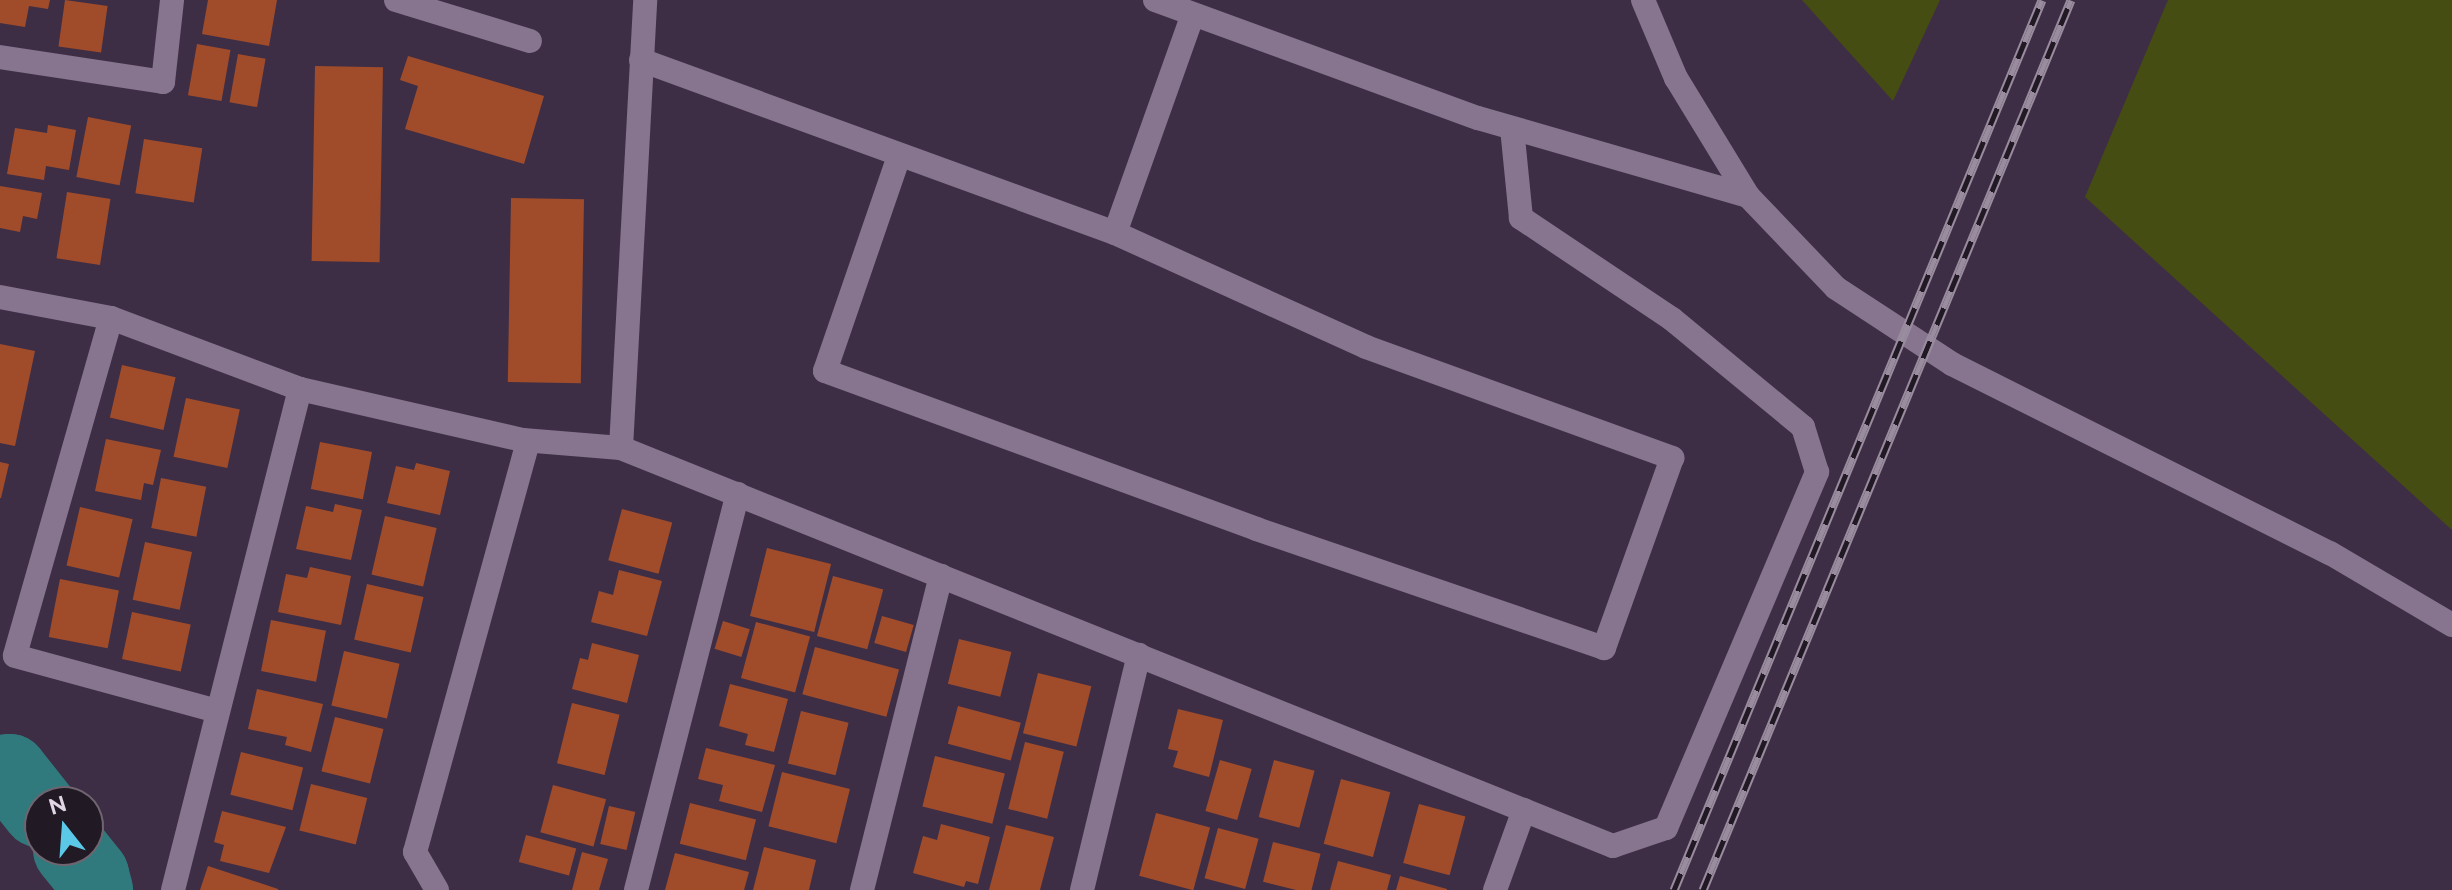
<!DOCTYPE html>
<html>
<head>
<meta charset="utf-8">
<style>
  body { margin:0 }
  #map { position:relative; width:2452px; height:890px; overflow:hidden; background:#3e2e45; font-family:Raleway,sans-serif }
  div>[style] { position:absolute }
  [style*='--x'] { left:calc(var(--x)*1px); top:calc(var(--y)*1px); width:calc(var(--w)*1px); rotate:calc(var(--a)*1deg) }
  .green>* { inset:0; background:#464d13 }
  .river>* { height:76px; margin:-38px; padding:0 38px; transform-origin:38px; border-radius:38px; background:#307a7d }
  .building>* { inset:0; background:#a04c2b; transform-origin:0 0 }
  .minor>* { height:24px; margin:-12px; padding:0 12px; transform-origin:12px; border-radius:12px; background:#87758f }
  .rail>* { height:9px; margin-top:-4.5px; transform-origin:0; background:repeating-linear-gradient(90deg,#211924 0 18px,#9a8c9f 0 36px); box-sizing:border-box; border-block:2px solid #9a8c9f }
  span { translate:-50% -50%; white-space:nowrap; text-align:center; line-height:1.15; -webkit-text-stroke:8px #211924; paint-order:stroke }
  .north { position:absolute; left:24px; top:786px; width:80px; height:80px; box-sizing:border-box; background:#211924; border:2px solid #6e6571; border-radius:50%; rotate:343deg; font-size:22px; font-weight:700; line-height:32px; text-align:center; color:#e1d6e5 }
  .north::after { content:''; display:block; margin:auto; width:28px; height:36px; background:#5bc8e7; clip-path:polygon(50% 0,100% 100%,50% 72%,0 100%) }
</style>
</head>
<body>
<div id="map">
  <div class="green">
    <div style="clip-path:polygon(1802px 0,1940px 0,1893px 101px)"></div>
    <div style="clip-path:polygon(2168px 0,2452px 0,2452px 530px,2085px 197px)"></div>
  </div>
  <div class="river">
    <div style="--x:0;--y:773;--w:10;--a:-6"></div>
    <div style="--x:10;--y:772;--w:48;--a:51.7"></div>
    <div style="--x:71;--y:850;--w:32;--a:51"></div>
    <div style="--x:91;--y:875;--w:16;--a:75"></div>
  </div>
  <div class="building">
    <div style="clip-path:polygon(0 0,50px 0,48px 9px,29px 6px,25px 27px,0 23px)"></div>
    <div style="left:65px;top:0;width:43px;height:47px;rotate:8deg"></div>
    <div style="clip-path:polygon(208px 0,277px 0,269px 46px,202px 34px)"></div>
    <div style="left:197px;top:44px;width:34px;height:52px;rotate:10deg"></div>
    <div style="left:238px;top:54px;width:28px;height:49px;rotate:10deg"></div>
    <div style="clip-path:polygon(408px 56px,544px 96px,524px 164px,405px 129px,418px 86px,400px 80px)"></div>
    <div style="left:315px;top:66px;width:68px;height:195px;rotate:1deg"></div>
    <div style="left:88px;top:117px;width:44px;height:61px;rotate:11deg"></div>
    <div style="clip-path:polygon(48px 125px,76px 130px,69px 170px,46px 166px,44px 180px,7px 174px,15px 128px,47px 133px)"></div>
    <div style="left:144px;top:139px;width:59px;height:55px;rotate:9deg"></div>
    <div style="clip-path:polygon(0 186px,42px 193px,37px 219px,23px 216px,20px 232px,0 228px)"></div>
    <div style="left:67px;top:192px;width:44px;height:67px;rotate:9deg"></div>
    <div style="left:511px;top:198px;width:73px;height:184px;rotate:1deg"></div>
    <div style="clip-path:polygon(0 344px,35px 351px,15px 446px,0 443px)"></div>
    <div style="left:122px;top:365px;width:55px;height:54px;rotate:13deg"></div>
    <div style="left:186px;top:398px;width:55px;height:60px;rotate:12deg"></div>
    <div style="clip-path:polygon(106px 439px,161px 450px,153px 485px,144px 483px,141px 500px,95px 491px)"></div>
    <div style="left:320px;top:442px;width:53px;height:48px;rotate:11deg"></div>
    <div style="clip-path:polygon(0 462px,9px 464px,1px 498px,0 498px)"></div>
    <div style="clip-path:polygon(416px 463px,450px 471px,440px 515px,387px 503px,396px 466px,414px 470px)"></div>
    <div style="left:161px;top:478px;width:46px;height:51px;rotate:11deg"></div>
    <div style="clip-path:polygon(335px 504px,362px 510px,351px 560px,296px 549px,306px 506px,333px 512px)"></div>
    <div style="left:80px;top:507px;width:54px;height:60px;rotate:13deg"></div>
    <div style="left:622px;top:509px;width:52px;height:53px;rotate:15deg"></div>
    <div style="left:385px;top:516px;width:53px;height:60px;rotate:13deg"></div>
    <div style="left:145px;top:542px;width:48px;height:59px;rotate:12deg"></div>
    <div style="left:767px;top:548px;width:66px;height:70px;rotate:14deg"></div>
    <div style="clip-path:polygon(310px 567px,351px 576px,341px 625px,278px 612px,286px 574px,307px 578px)"></div>
    <div style="clip-path:polygon(619px 570px,662px 581px,647px 636px,591px 622px,599px 591px,613px 595px)"></div>
    <div style="left:833px;top:576px;width:52px;height:62px;rotate:15deg"></div>
    <div style="left:60px;top:579px;width:60px;height:59px;rotate:11deg"></div>
    <div style="left:367px;top:584px;width:58px;height:57px;rotate:13deg"></div>
    <div style="left:132px;top:612px;width:60px;height:48px;rotate:12deg"></div>
    <div style="left:882px;top:616px;width:33px;height:28px;rotate:16deg"></div>
    <div style="left:271px;top:620px;width:56px;height:52px;rotate:11deg"></div>
    <div style="left:723px;top:621px;width:28px;height:29px;rotate:17deg"></div>
    <div style="left:756px;top:622px;width:56px;height:58px;rotate:15deg"></div>
    <div style="left:959px;top:639px;width:54px;height:46px;rotate:14deg"></div>
    <div style="clip-path:polygon(592px 643px,639px 655px,627px 703px,572px 689px,580px 658px,588px 660px)"></div>
    <div style="left:815px;top:647px;width:87px;height:49px;rotate:15deg"></div>
    <div style="left:344px;top:651px;width:57px;height:56px;rotate:13deg"></div>
    <div style="left:1038px;top:673px;width:55px;height:62px;rotate:14deg"></div>
    <div style="clip-path:polygon(730px 684px,788px 699px,774px 752px,745px 745px,748px 734px,719px 726px)"></div>
    <div style="clip-path:polygon(257px 689px,323px 704px,311px 752px,285px 745px,287px 737px,248px 729px)"></div>
    <div style="left:572px;top:703px;width:49px;height:62px;rotate:14deg"></div>
    <div style="left:958px;top:706px;width:65px;height:39px;rotate:15deg"></div>
    <div style="clip-path:polygon(1178px 709px,1223px 720px,1209px 777px,1173px 767px,1178px 751px,1168px 749px)"></div>
    <div style="left:801px;top:711px;width:49px;height:54px;rotate:14deg"></div>
    <div style="left:335px;top:717px;width:50px;height:56px;rotate:14deg"></div>
    <div style="left:1025px;top:742px;width:40px;height:69px;rotate:14deg"></div>
    <div style="clip-path:polygon(706px 748px,775px 765px,762px 812px,719px 801px,723px 785px,698px 779px)"></div>
    <div style="left:241px;top:752px;width:64px;height:44px;rotate:14deg"></div>
    <div style="left:935px;top:756px;width:72px;height:52px;rotate:14deg"></div>
    <div style="left:1220px;top:760px;width:33px;height:53px;rotate:16deg"></div>
    <div style="left:1274px;top:760px;width:42px;height:59px;rotate:15deg"></div>
    <div style="left:782px;top:772px;width:70px;height:56px;rotate:14deg"></div>
    <div style="left:1341px;top:779px;width:51px;height:67px;rotate:15deg"></div>
    <div style="left:311px;top:784px;width:58px;height:48px;rotate:14deg"></div>
    <div style="left:553px;top:785px;width:55px;height:49px;rotate:15deg"></div>
    <div style="left:690px;top:803px;width:68px;height:42px;rotate:14deg"></div>
    <div style="left:1419px;top:804px;width:48px;height:61px;rotate:15deg"></div>
    <div style="left:609px;top:806px;width:27px;height:39px;rotate:13deg"></div>
    <div style="clip-path:polygon(222px 811px,286px 827px,269px 873px,220px 861px,224px 845px,214px 842px)"></div>
    <div style="left:1156px;top:813px;width:56px;height:65px;rotate:15deg"></div>
    <div style="clip-path:polygon(941px 824px,990px 837px,978px 884px,966px 881px,964px 887px,913px 873px,923px 836px,937px 840px)"></div>
    <div style="clip-path:polygon(1006px 825px,1054px 837px,1040px 890px,989px 890px)"></div>
    <div style="left:1218px;top:828px;width:42px;height:52px;rotate:15deg"></div>
    <div style="left:526px;top:835px;width:52px;height:28px;rotate:15deg"></div>
    <div style="left:1273px;top:842px;width:49px;height:41px;rotate:14deg"></div>
    <div style="clip-path:polygon(764px 847px,816px 860px,809px 890px,753px 890px)"></div>
    <div style="clip-path:polygon(582px 852px,608px 859px,599px 890px,572px 890px)"></div>
    <div style="clip-path:polygon(675px 853px,749px 872px,744px 890px,665px 890px)"></div>
    <div style="clip-path:polygon(1338px 861px,1391px 875px,1387px 890px,1330px 890px)"></div>
    <div style="clip-path:polygon(208px 866px,278px 889px,278px 890px,200px 890px)"></div>
    <div style="clip-path:polygon(1400px 876px,1447px 889px,1447px 890px,1396px 890px)"></div>
  </div>
  <div class="minor">
    <div style="--x:396;--y:0;--w:140;--a:17"></div>
    <div style="--x:1155;--y:0;--w:344;--a:20.1"></div>
    <div style="--x:1478;--y:118;--w:281;--a:16.1"></div>
    <div style="--x:1643;--y:0;--w:85;--a:67.1"></div>
    <div style="--x:1676;--y:78;--w:138;--a:58.6"></div>
    <div style="--x:1748;--y:196;--w:127;--a:46.3"></div>
    <div style="--x:1836;--y:288;--w:139;--a:33.2"></div>
    <div style="--x:1952;--y:364;--w:423;--a:26.6"></div>
    <div style="--x:2330;--y:553;--w:142;--a:30.5"></div>
    <div style="--x:0;--y:57;--w:165;--a:8.7"></div>
    <div style="--x:163;--y:82;--w:82;--a:-83.7"></div>
    <div style="--x:641;--y:60;--w:505;--a:20.05"></div>
    <div style="--x:1115;--y:233;--w:276;--a:24.4"></div>
    <div style="--x:1366;--y:347;--w:326;--a:19.9"></div>
    <div style="--x:1672;--y:458;--w:202;--a:109.7"></div>
    <div style="--x:1604;--y:648;--w:367;--a:-161.1"></div>
    <div style="--x:1257;--y:529;--w:460;--a:-159.9"></div>
    <div style="--x:825;--y:371;--w:227;--a:-71"></div>
    <div style="--x:1115;--y:233;--w:232;--a:-70.4"></div>
    <div style="--x:0;--y:297;--w:113;--a:10.7"></div>
    <div style="--x:111;--y:318;--w:202;--a:20.6"></div>
    <div style="--x:300;--y:389;--w:229;--a:12.9"></div>
    <div style="--x:523;--y:440;--w:98;--a:4.7"></div>
    <div style="--x:621;--y:448;--w:1069;--a:21.86"></div>
    <div style="--x:1613;--y:846;--w:56;--a:-18.8"></div>
    <div style="--x:1666;--y:828;--w:387;--a:-67"></div>
    <div style="--x:1817;--y:472;--w:47;--a:-107.3"></div>
    <div style="--x:1803;--y:427;--w:170;--a:-140.5"></div>
    <div style="--x:1672;--y:319;--w:182;--a:-146.2"></div>
    <div style="--x:1521;--y:218;--w:90;--a:-95.7"></div>
    <div style="--x:111;--y:318;--w:351;--a:105.9"></div>
    <div style="--x:15;--y:656;--w:210;--a:15.2"></div>
    <div style="--x:621;--y:448;--w:449;--a:-86.9"></div>
    <div style="--x:173;--y:890;--w:517;--a:-75.78"></div>
    <div style="--x:437;--y:890;--w:44;--a:-120.1"></div>
    <div style="--x:415;--y:852;--w:426;--a:-74.6"></div>
    <div style="--x:636;--y:890;--w:409;--a:-75.6"></div>
    <div style="--x:862;--y:890;--w:324;--a:-75.9"></div>
    <div style="--x:1082;--y:890;--w:242;--a:-76.4"></div>
    <div style="--x:1495;--y:890;--w:85;--a:-70.1"></div>
  </div>
  <div class="rail">
    <div style="--x:1674;--y:890;--w:963;--a:-67.54"></div>
    <div style="--x:1703;--y:890;--w:963;--a:-67.54"></div>
  </div>
  <div class="north">N</div>
</div>
</body>
</html>
